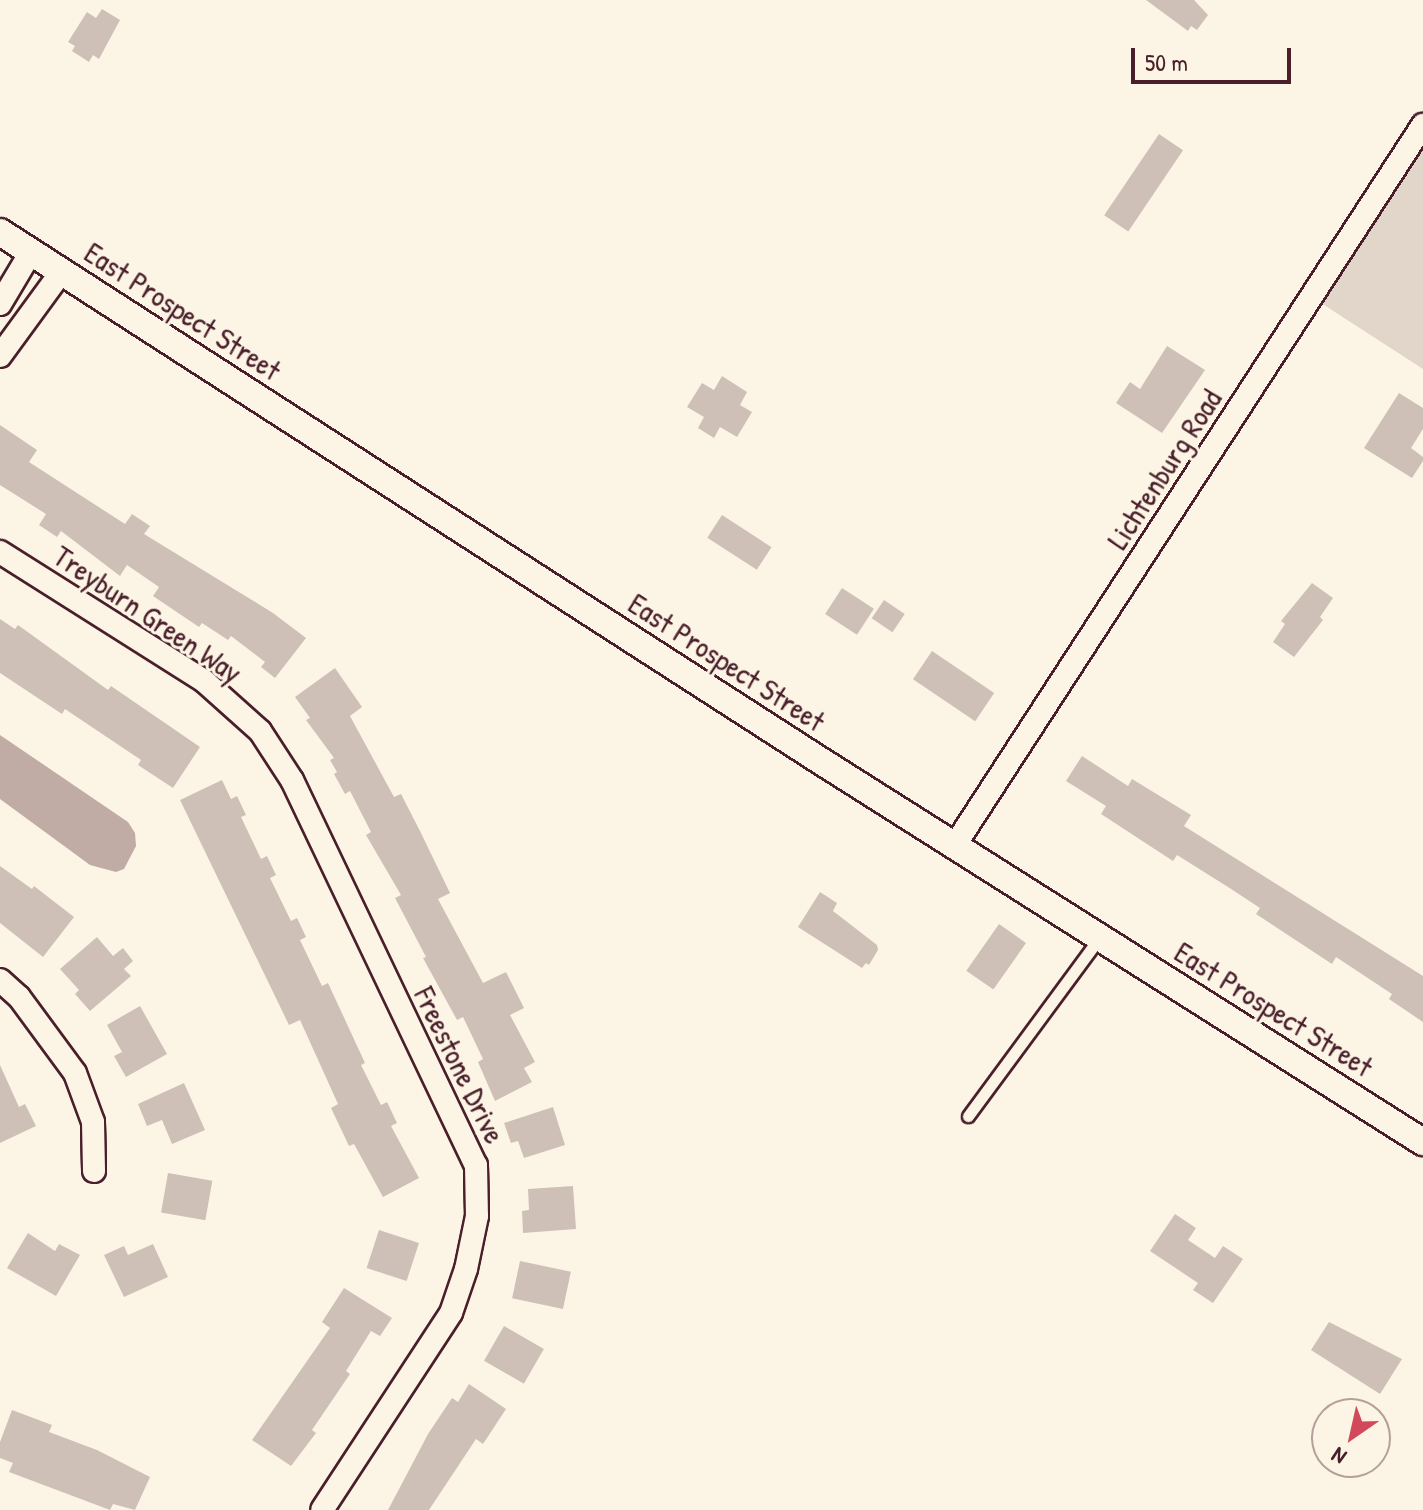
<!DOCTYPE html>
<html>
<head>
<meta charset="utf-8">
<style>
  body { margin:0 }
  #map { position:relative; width:1423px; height:1510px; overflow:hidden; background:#fcf5e5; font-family:"Patrick Hand",sans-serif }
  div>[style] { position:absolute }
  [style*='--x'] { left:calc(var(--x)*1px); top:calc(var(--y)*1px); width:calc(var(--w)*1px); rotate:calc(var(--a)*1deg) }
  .green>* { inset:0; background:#e2d5ca }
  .water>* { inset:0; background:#c0aca5 }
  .building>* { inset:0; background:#cfc0b7; transform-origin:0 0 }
  .roads { filter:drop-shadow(2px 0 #4a1f2b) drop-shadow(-2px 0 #4a1f2b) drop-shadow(0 2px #4a1f2b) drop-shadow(0 -2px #4a1f2b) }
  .service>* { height:11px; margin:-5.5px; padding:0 5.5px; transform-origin:5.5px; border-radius:5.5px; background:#fcf5e5 }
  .minor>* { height:22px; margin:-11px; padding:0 11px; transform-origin:11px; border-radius:11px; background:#fcf5e5 }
  .tertiary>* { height:26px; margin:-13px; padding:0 13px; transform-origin:13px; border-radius:13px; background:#fcf5e5 }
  span { translate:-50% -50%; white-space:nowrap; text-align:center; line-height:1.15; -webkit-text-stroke:6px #fcf5e5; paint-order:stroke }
  .street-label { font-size:30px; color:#4a1f2b }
  .north { position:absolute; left:1311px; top:1398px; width:80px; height:80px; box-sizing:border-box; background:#fcf5e5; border:2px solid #b59f9b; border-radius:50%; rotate:214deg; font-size:22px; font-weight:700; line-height:32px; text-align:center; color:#4a1f2b }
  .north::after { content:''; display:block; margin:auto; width:28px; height:36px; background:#d1495b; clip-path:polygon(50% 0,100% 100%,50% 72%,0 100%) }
  .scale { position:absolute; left:1131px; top:48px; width:160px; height:36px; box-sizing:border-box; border:4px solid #4a1f2b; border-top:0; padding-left:10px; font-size:24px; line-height:28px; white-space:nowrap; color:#4a1f2b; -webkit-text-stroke:6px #fcf5e5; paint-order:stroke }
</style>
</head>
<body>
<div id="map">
  <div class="green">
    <div style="clip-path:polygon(1423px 145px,1423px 369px,1321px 303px)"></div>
  </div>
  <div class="water">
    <div style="clip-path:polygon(0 735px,128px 822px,135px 833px,136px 846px,124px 869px,116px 872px,90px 865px,0 799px)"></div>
  </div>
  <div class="building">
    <div style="clip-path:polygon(1146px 0,1194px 0,1208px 15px,1197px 30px,1191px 26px,1188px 31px)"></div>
    <div style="clip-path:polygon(102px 9px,120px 20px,99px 59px,93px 55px,89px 62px,72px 51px,75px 46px,68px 42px,87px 12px,96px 18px)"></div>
    <div style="left:1159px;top:134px;width:29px;height:98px;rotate:34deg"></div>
    <div style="clip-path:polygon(1167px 346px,1205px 370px,1162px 433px,1116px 403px,1130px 382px,1140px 389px)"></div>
    <div style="clip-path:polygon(722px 376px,747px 392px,740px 405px,752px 412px,737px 437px,720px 427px,714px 438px,698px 428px,704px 417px,687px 407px,702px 383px,714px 390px)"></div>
    <div style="clip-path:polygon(1399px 393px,1423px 408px,1423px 429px,1411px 448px,1423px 457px,1423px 461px,1412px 478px,1364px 448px)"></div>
    <div style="clip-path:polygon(0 425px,37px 450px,29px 462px,125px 524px,132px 514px,150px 526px,144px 534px,273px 613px,306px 638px,275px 678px,261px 667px,265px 662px,231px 636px,228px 640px,202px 623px,199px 627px,153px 596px,159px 587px,127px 565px,120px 576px,61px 531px,57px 537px,39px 525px,46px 514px,0 485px)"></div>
    <div style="left:722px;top:515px;width:59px;height:27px;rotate:33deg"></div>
    <div style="clip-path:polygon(1312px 583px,1333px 598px,1320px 617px,1323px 620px,1294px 657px,1273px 642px,1285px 624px,1281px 621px)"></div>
    <div style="left:842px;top:588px;width:38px;height:31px;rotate:33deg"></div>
    <div style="left:884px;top:600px;width:25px;height:22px;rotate:34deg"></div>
    <div style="clip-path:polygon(0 619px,15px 629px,18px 625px,108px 690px,111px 686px,200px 747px,173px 788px,138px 765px,141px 760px,65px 709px,62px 714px,0 673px)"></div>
    <div style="left:932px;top:651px;width:75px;height:34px;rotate:34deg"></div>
    <div style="clip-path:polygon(335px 668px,362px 707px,350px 716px,394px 797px,401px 794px,420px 831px,450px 893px,438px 899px,483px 983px,506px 972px,524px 1008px,510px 1015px,535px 1062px,524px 1068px,532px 1082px,495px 1101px,478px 1062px,483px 1059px,463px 1017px,457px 1020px,423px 958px,426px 957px,395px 898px,401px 895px,366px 835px,371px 832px,350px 791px,345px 794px,334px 774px,337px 772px,330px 760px,334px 758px,306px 720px,310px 718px,295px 697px)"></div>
    <div style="clip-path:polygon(1082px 756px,1128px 786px,1132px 779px,1191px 815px,1184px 826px,1423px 976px,1423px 1022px,1389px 999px,1392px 994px,1336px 957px,1332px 964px,1256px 914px,1260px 908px,1228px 887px,1177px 855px,1173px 861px,1101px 814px,1106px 806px,1066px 781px)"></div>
    <div style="clip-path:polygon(222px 780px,231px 799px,237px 796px,246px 815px,241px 817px,261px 859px,267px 856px,276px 875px,270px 878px,291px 921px,297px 918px,306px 937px,300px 940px,322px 986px,328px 983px,365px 1063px,361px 1065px,381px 1105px,387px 1102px,397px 1123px,391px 1126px,419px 1178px,383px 1197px,354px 1144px,349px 1146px,331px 1108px,338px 1104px,300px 1020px,289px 1025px,180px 800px)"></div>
    <div style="clip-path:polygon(0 866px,32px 889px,34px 886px,74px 917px,43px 957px,0 923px)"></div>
    <div style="clip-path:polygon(820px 892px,837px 903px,833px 911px,877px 945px,878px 950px,869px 965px,866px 963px,862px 968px,798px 927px)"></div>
    <div style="left:999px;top:924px;width:33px;height:57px;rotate:35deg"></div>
    <div style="clip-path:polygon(97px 937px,113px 956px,123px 948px,133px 961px,124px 969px,131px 976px,90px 1011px,75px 994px,79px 990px,60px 969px)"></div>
    <div style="clip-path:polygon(140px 1006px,167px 1054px,126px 1077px,114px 1056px,122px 1052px,107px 1025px)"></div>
    <div style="clip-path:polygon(0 1065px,19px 1107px,25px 1104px,36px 1126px,0 1143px)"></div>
    <div style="clip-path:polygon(184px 1083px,205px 1130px,172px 1144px,162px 1120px,147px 1126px,138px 1104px)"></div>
    <div style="clip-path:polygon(553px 1107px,565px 1145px,524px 1158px,518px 1141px,511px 1143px,504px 1123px)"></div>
    <div style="left:168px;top:1173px;width:45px;height:40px;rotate:10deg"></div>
    <div style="clip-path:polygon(573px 1186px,576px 1229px,523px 1233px,522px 1211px,529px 1210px,528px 1189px)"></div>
    <div style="clip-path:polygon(1175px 1214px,1196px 1228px,1188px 1240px,1215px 1258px,1223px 1246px,1243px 1259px,1213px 1303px,1193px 1290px,1198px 1283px,1150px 1251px)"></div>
    <div style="left:379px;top:1230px;width:42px;height:40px;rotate:18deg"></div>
    <div style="clip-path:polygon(28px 1233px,55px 1251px,59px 1244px,80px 1255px,56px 1296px,7px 1268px)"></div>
    <div style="clip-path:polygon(153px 1244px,168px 1277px,124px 1297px,104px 1255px,124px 1246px,128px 1255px)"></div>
    <div style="left:520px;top:1261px;width:52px;height:38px;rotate:12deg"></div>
    <div style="clip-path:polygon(344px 1288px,392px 1318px,380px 1336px,371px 1331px,346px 1371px,350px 1374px,312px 1430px,316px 1433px,291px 1466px,252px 1440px,330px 1328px,322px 1322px)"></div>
    <div style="clip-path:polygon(1329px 1322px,1402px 1359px,1380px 1394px,1311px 1350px)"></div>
    <div style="left:504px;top:1326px;width:46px;height:40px;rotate:30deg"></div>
    <div style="clip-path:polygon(469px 1384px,506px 1409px,483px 1444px,476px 1439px,429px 1510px,388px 1510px,428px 1434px,452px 1398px,458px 1402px)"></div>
    <div style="clip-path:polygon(12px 1410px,52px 1425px,49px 1432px,97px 1450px,150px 1477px,135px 1510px,113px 1504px,110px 1510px,9px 1472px,13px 1463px,0 1458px,0 1442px)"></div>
  </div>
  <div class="roads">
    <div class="service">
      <div style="--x:968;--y:1116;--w:222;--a:-53.6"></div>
    </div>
    <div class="minor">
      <div style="--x:0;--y:304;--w:61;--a:-59.2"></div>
      <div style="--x:0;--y:356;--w:105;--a:-53.9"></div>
      <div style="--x:0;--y:552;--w:241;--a:32.3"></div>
      <div style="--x:204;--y:681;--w:75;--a:41.8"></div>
      <div style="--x:260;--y:731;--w:59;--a:56.9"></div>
      <div style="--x:292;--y:780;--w:427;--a:64.5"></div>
      <div style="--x:476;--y:1165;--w:51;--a:88.9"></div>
      <div style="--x:477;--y:1216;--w:54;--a:101.7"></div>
      <div style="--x:466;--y:1269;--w:46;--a:108.8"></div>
      <div style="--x:451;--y:1313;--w:235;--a:123.2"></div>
      <div style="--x:955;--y:845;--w:859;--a:-56.98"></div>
      <div style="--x:0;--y:980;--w:25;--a:42"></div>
      <div style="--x:19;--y:997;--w:94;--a:53.6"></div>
      <div style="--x:75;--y:1073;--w:52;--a:69.8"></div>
      <div style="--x:93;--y:1122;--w:49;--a:88.8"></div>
    </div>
    <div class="tertiary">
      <div style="--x:0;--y:232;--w:967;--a:32.8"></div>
      <div style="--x:813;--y:756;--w:722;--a:32.33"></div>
    </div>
  </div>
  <div class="street-label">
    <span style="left:183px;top:311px;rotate:33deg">East Prospect Street</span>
    <span style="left:1164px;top:469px;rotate:-57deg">Lichtenburg Road</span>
    <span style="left:148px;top:614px;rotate:34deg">Treyburn Green Way</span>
    <span style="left:727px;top:662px;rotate:33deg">East Prospect Street</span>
    <span style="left:1274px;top:1009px;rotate:32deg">East Prospect Street</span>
    <span style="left:460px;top:1065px;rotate:64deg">Freestone Drive</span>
  </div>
  <div class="north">N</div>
  <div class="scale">50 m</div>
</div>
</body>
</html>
